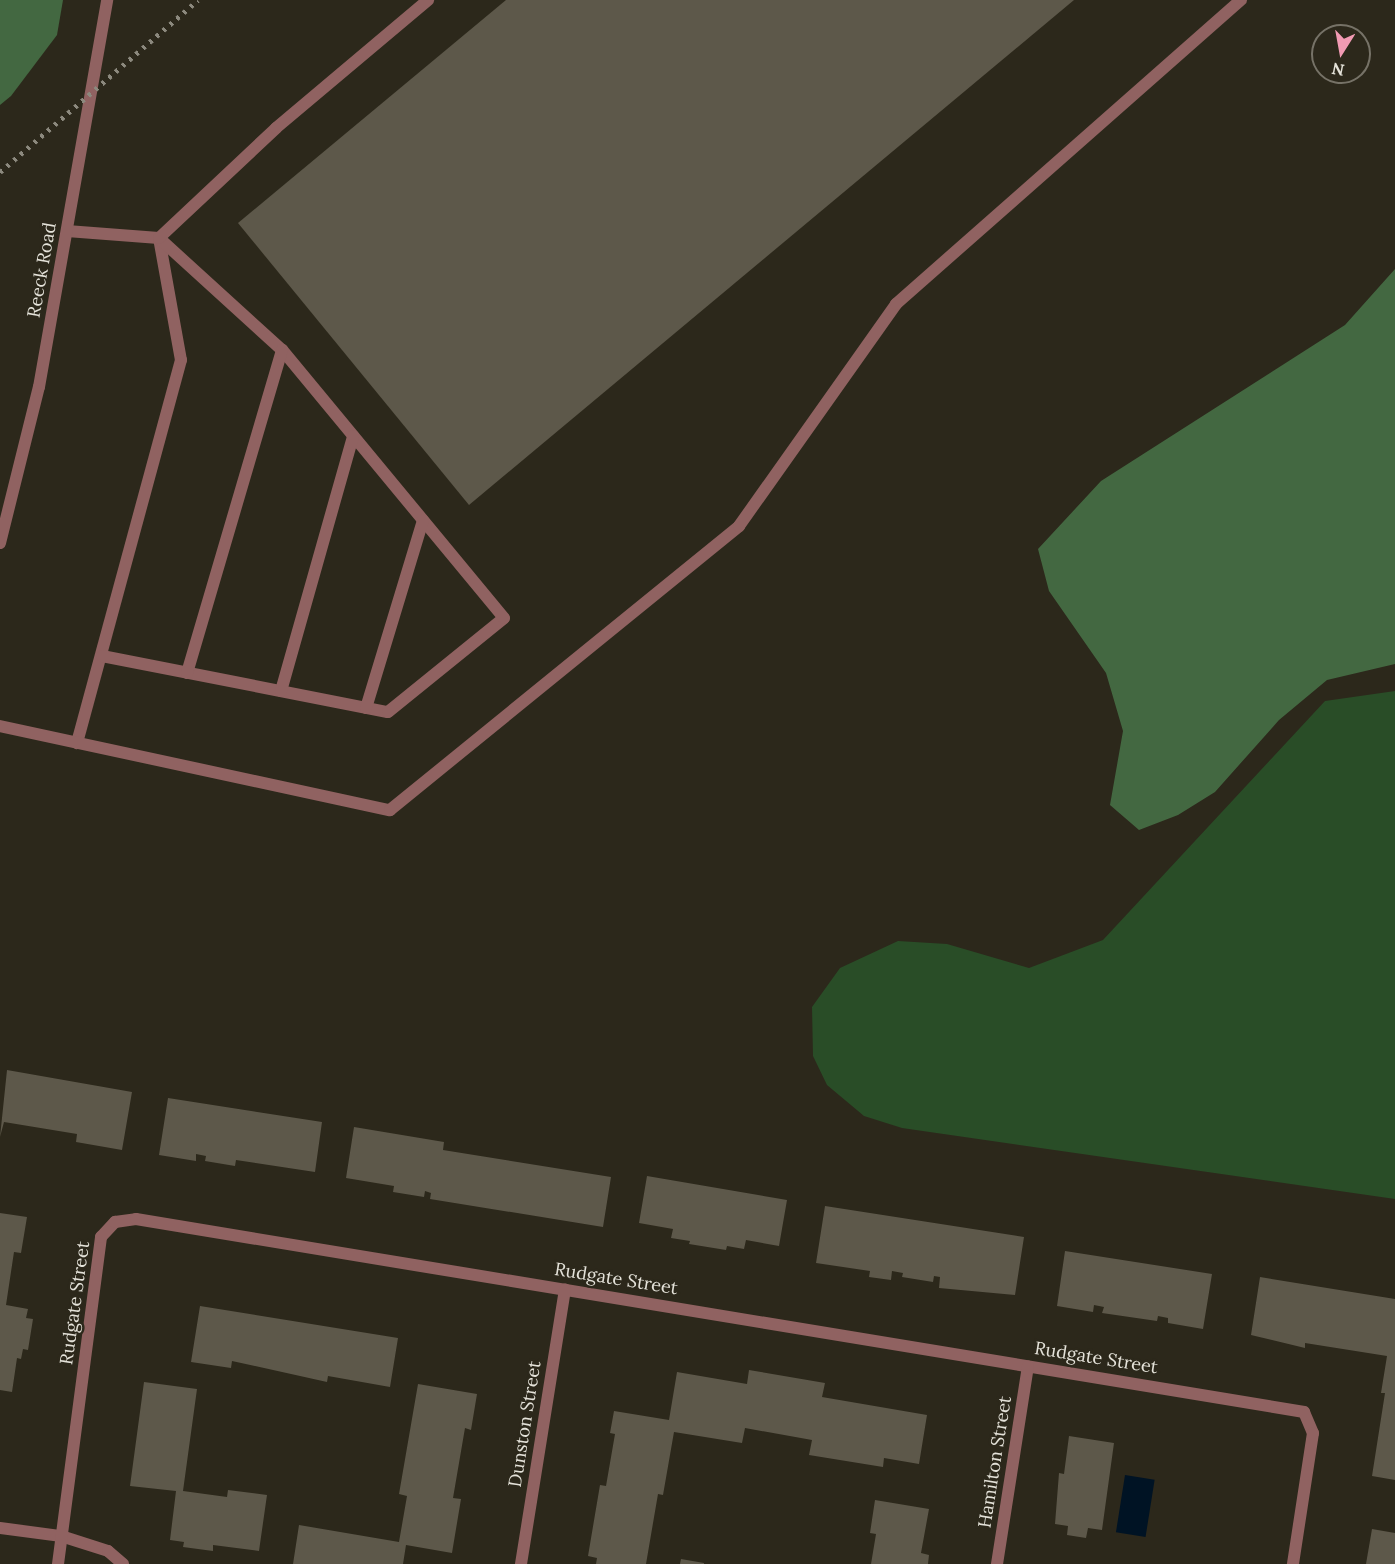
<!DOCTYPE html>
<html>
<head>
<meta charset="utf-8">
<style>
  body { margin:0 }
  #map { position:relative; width:1395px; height:1564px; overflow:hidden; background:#2c281b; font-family:Lora,serif }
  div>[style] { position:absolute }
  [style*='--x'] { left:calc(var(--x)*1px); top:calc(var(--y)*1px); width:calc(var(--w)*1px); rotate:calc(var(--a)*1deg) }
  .green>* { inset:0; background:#294d27 }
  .forest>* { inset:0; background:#436841 }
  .water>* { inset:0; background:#001324; transform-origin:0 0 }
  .building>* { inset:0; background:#5d584a }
  .service>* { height:12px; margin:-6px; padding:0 6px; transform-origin:6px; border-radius:6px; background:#906261 }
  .tertiary>* { height:12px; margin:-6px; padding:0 6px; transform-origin:6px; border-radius:6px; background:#906261 }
  .rail>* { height:4.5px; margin-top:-2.25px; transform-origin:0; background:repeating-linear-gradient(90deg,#8c897e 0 3px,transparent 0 9px) }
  span { translate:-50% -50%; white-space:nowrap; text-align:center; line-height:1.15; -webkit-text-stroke:5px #2c281b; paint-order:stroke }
  .street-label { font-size:18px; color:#e4e2d9 }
  .north { position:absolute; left:1311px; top:24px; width:60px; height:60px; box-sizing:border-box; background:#2c281b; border:2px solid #767267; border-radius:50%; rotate:191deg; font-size:16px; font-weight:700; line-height:24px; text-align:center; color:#e4e2d9 }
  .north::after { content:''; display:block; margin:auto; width:21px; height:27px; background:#f19ab3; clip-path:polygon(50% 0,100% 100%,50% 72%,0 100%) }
</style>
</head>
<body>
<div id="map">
  <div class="green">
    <div style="clip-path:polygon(1395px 691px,1395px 1199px,902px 1128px,864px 1116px,827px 1085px,813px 1056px,812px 1007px,840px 968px,898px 941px,947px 944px,1029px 968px,1103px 940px,1325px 701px)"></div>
  </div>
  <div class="forest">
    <div style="clip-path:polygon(0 0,63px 0,57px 35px,11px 96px,0 105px)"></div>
    <div style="clip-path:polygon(1395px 269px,1395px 664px,1327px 680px,1279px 720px,1215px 792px,1178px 815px,1139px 830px,1110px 805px,1123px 731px,1106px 673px,1049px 591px,1038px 549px,1101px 481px,1345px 325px)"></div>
  </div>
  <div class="water">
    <div style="left:1125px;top:1475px;width:30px;height:58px;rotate:9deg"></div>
  </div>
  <div class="building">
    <div style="clip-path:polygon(506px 0,1074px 0,469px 505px,238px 223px)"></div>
    <div style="clip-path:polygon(7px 1070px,132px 1092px,122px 1150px,76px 1142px,77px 1134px,4px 1122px,0 1137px)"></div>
    <div style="clip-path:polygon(168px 1098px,322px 1122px,315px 1172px,236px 1160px,235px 1166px,205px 1161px,206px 1156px,196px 1154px,196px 1161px,159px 1155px)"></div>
    <div style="clip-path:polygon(354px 1127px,444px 1142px,443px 1150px,611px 1177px,603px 1227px,430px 1199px,431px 1193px,425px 1191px,424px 1197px,393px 1192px,394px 1186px,346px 1178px)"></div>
    <div style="clip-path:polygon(647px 1176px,787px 1200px,779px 1246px,746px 1240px,744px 1249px,727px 1246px,726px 1250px,689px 1244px,690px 1241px,671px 1238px,673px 1229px,639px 1223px)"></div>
    <div style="clip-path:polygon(825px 1206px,1024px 1237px,1015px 1295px,939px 1288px,940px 1277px,934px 1276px,933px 1282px,902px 1277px,903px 1273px,892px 1271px,891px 1280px,869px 1277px,870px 1271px,816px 1263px)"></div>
    <div style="clip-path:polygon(0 1213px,27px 1217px,21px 1253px,14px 1252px,6px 1305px,28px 1309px,26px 1318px,33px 1319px,28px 1350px,23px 1349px,21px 1359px,17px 1358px,12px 1392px,0 1390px)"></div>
    <div style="clip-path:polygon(1065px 1251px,1212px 1274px,1203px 1329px,1168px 1323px,1168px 1318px,1158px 1316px,1157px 1321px,1102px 1313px,1104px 1307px,1094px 1305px,1093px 1312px,1057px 1306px)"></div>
    <div style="clip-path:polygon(1260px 1277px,1395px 1299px,1395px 1480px,1372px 1476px,1385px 1393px,1381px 1393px,1387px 1356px,1305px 1343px,1305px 1348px,1251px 1335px)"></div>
    <div style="clip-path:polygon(200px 1306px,398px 1338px,390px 1387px,328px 1376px,327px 1382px,232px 1361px,231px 1368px,191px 1362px)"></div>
    <div style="clip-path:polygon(749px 1370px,825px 1383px,822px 1397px,927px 1415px,919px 1464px,884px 1458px,883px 1467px,809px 1455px,812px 1440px,745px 1428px,742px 1443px,674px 1432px,663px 1495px,658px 1494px,646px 1564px,596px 1564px,597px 1558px,588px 1556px,600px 1485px,606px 1486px,615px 1434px,610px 1433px,614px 1411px,669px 1420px,677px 1372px,747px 1384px)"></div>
    <div style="clip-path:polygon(144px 1382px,197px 1389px,183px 1491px,227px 1497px,228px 1490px,267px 1495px,259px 1551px,213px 1545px,213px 1551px,183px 1547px,184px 1542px,170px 1540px,176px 1491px,130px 1486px)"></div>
    <div style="clip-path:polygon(418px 1384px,477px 1394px,471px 1430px,465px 1428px,453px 1498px,461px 1499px,452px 1553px,406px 1545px,403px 1564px,293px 1564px,299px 1525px,399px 1542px,407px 1496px,399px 1494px)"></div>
    <div style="clip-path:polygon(1069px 1436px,1114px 1443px,1102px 1530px,1088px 1528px,1086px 1538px,1067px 1535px,1068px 1526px,1055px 1524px,1059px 1473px,1064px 1474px)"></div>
    <div style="clip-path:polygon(875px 1500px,929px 1509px,921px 1553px,929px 1555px,928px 1564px,871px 1564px,876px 1534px,870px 1533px)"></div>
    <div style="clip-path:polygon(1372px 1529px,1395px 1533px,1395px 1564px,1366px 1564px)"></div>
    <div style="clip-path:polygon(681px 1559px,704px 1563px,704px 1564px,680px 1564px)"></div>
  </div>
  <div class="service">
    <div style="--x:67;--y:231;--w:92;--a:4.4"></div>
    <div style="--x:159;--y:238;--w:124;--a:79.8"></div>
    <div style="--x:181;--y:360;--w:397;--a:105.2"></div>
    <div style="--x:102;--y:656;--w:291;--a:11.1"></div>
    <div style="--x:388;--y:712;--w:149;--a:-39"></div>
    <div style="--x:504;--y:618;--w:348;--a:-129.6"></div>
    <div style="--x:282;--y:350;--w:166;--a:-137.7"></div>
    <div style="--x:159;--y:238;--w:161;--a:-43.2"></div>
    <div style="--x:276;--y:128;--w:199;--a:-40.1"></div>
    <div style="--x:187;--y:673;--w:337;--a:-73.6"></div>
    <div style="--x:281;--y:691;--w:265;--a:-74.2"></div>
    <div style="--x:366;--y:708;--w:196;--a:-73.1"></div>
    <div style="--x:0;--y:726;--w:399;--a:12.2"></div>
    <div style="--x:390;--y:810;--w:450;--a:-39.1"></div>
    <div style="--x:739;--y:526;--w:272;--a:-54.7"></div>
    <div style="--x:896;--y:304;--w:460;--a:-41.4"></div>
    <div style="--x:0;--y:1528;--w:62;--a:7.5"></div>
    <div style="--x:61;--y:1536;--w:49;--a:17.7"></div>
    <div style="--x:108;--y:1551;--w:20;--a:41"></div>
    <div style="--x:58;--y:1564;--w:330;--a:-82.5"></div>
    <div style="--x:101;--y:1237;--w:21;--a:-47"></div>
    <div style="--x:115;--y:1222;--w:21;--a:-8"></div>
    <div style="--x:136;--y:1219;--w:1184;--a:9.38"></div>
    <div style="--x:1304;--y:1412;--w:23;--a:67"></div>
    <div style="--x:1313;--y:1433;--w:133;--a:98.7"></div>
    <div style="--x:521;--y:1564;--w:278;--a:-80.9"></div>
    <div style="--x:997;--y:1564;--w:200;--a:-81.1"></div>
  </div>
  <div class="tertiary">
    <div style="--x:0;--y:543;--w:161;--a:-76"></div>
    <div style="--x:39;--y:387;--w:393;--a:-80"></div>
  </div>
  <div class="rail">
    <div style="--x:0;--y:172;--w:262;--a:-41"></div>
  </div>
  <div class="street-label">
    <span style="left:42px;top:270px;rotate:-80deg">Reeck Road</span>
    <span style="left:616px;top:1279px;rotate:9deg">Rudgate Street</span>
    <span style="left:75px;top:1303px;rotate:-82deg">Rudgate Street</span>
    <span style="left:1096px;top:1358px;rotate:9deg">Rudgate Street</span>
    <span style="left:525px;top:1424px;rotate:-81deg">Dunston Street</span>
    <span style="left:995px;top:1462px;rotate:-81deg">Hamilton Street</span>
  </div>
  <div class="north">N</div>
</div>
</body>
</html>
